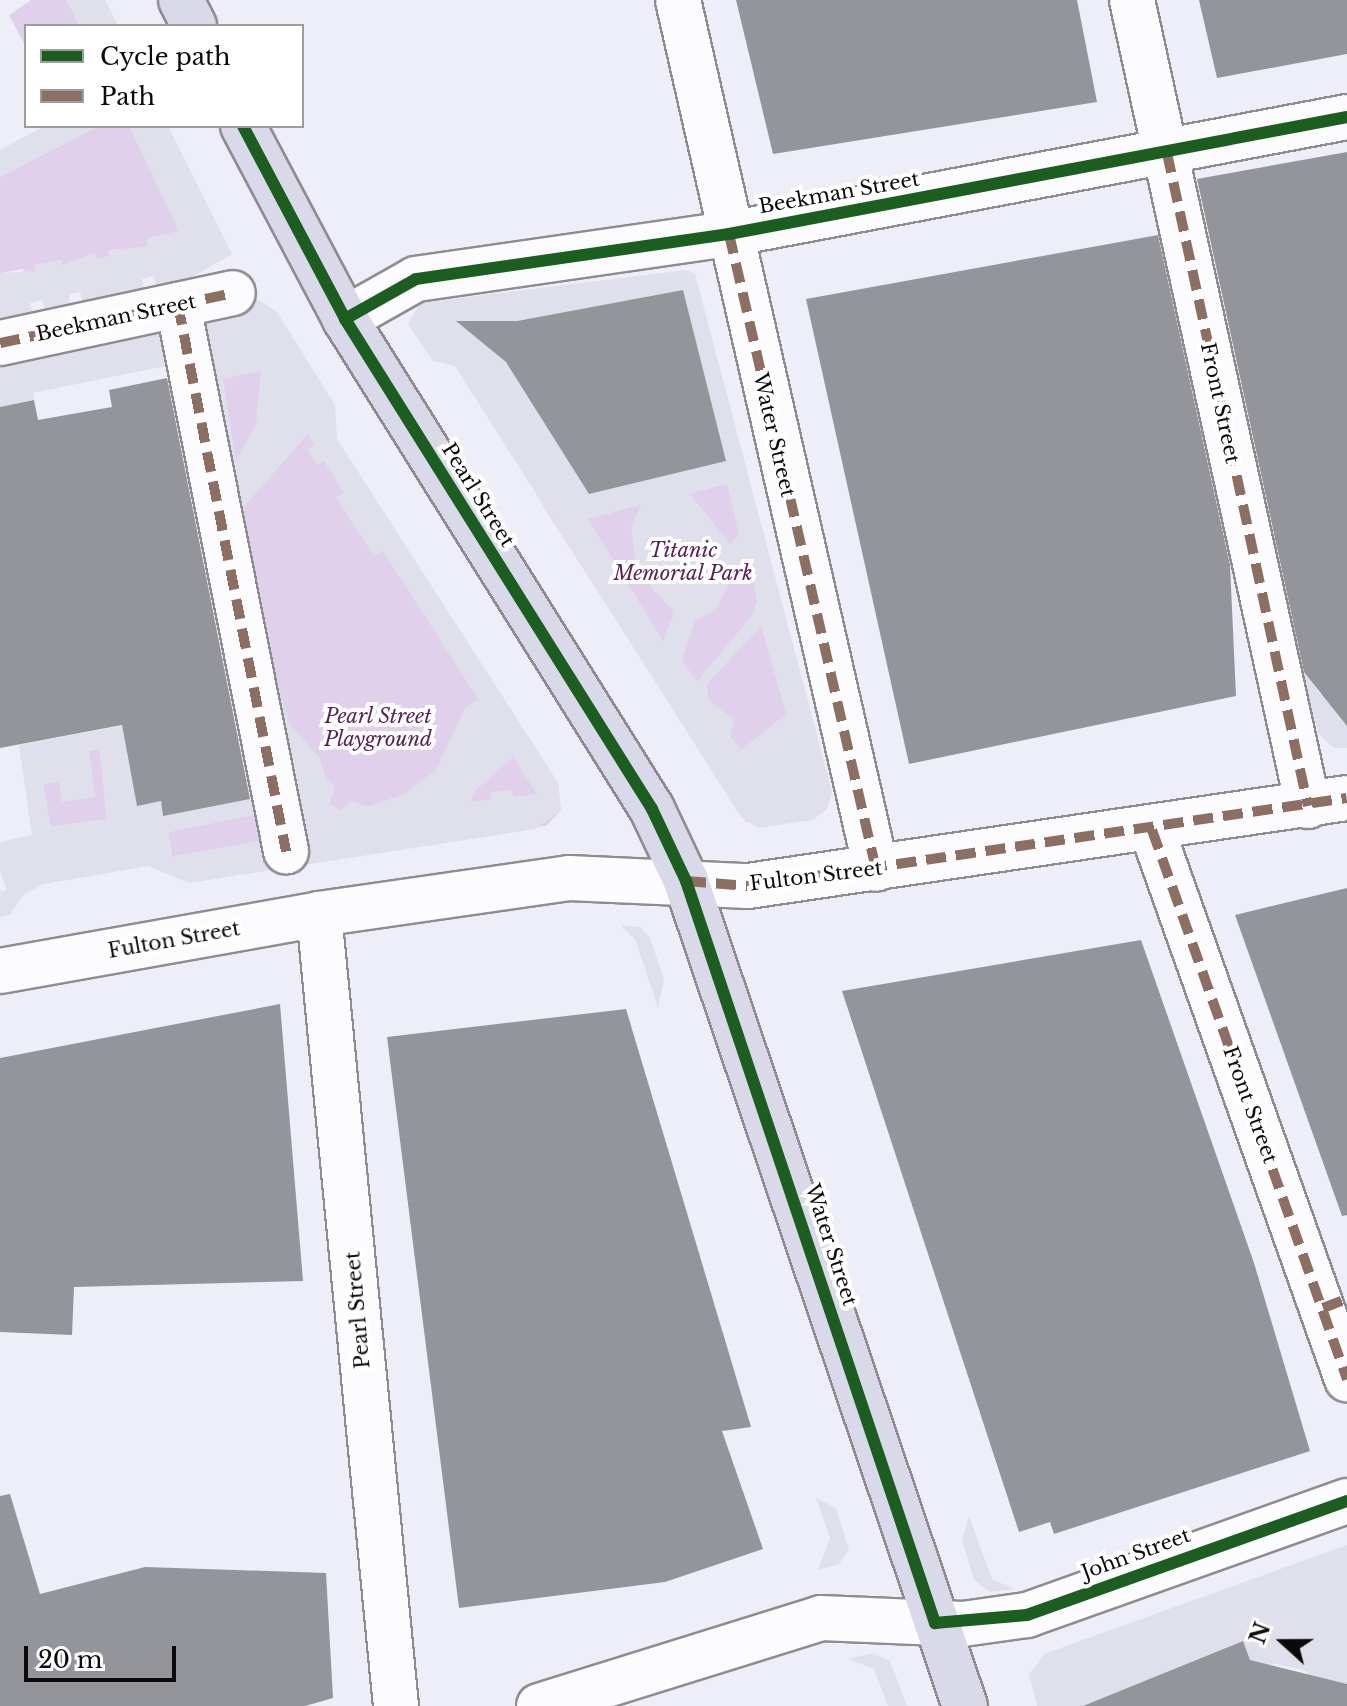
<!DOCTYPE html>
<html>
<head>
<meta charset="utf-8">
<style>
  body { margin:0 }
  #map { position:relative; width:1347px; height:1706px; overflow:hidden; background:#eeeef8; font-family:"Libre Baskerville",serif }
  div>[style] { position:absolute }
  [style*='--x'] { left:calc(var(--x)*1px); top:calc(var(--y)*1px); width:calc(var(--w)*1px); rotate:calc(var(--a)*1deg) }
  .green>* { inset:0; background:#e1d0ec }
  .plaza>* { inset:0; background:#dfe0ec }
  .building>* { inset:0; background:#94959a }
  .roads { filter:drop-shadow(2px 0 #8d8d91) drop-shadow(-2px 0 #8d8d91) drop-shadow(0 2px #8d8d91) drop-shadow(0 -2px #8d8d91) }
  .minor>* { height:44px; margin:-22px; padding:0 22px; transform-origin:22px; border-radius:22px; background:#fcfcfe }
  .major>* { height:44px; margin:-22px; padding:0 22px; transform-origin:22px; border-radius:22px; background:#d9d9e9 }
  .quiet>* { height:10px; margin-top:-5px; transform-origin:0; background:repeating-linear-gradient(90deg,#8d6e63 0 20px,transparent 0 30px) }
  .cycleway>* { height:12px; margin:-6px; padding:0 6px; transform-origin:6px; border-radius:6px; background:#1b5e20 }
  span { translate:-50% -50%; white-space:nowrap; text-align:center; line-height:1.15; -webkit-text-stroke:8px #fff; paint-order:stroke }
  .street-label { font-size:20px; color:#0a0a0a }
  .park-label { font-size:20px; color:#5a2259; font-style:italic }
  .legend { position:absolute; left:24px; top:24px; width:280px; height:104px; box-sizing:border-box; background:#fff; border:2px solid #9d9d9d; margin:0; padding:10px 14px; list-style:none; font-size:24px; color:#0a0a0a }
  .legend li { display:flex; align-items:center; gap:16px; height:40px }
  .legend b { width:40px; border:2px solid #9d9d9d }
  .north { position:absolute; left:1243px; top:1602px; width:80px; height:80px; -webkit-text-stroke:6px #fff; paint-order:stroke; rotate:291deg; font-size:22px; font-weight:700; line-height:32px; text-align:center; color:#0a0a0a }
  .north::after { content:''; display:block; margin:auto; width:28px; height:36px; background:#0a0a0a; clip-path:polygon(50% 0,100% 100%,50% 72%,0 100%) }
  .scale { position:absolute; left:24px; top:1646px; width:152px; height:36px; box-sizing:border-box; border:4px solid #0a0a0a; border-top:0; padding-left:10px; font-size:24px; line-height:28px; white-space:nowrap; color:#0a0a0a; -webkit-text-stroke:6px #fff; paint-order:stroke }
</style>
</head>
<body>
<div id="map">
  <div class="green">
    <div style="clip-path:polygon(31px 0,67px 0,80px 26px,26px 26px,26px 47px,9px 15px)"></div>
    <div style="clip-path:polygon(98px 126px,129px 126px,180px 231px,147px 239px,149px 247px,109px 250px,110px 256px,97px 260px,95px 254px,62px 266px,61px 260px,35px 265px,37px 271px,24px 274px,23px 269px,0 273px,0 177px)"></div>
    <div style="clip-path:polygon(283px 356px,558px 783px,561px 810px,546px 826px,275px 838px,172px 857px,168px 832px,270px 811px,186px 374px)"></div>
    <div style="clip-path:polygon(726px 461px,832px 792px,827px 809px,812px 820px,746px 822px,543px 506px)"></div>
    <div style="clip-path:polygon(100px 748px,107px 819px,50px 827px,43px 784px,59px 781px,89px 751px)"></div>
  </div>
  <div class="plaza">
    <div style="clip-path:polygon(67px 0,105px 0,118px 26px,80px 26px)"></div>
    <div style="clip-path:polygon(45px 126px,98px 126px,0 177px,0 150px)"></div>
    <div style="clip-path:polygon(129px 126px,168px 126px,232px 254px,189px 279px,157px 287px,153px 276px,142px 279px,144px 290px,83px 303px,80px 292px,69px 294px,70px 306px,45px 311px,42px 300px,30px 303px,33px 315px,0 321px,0 273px,36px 271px,35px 265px,60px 260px,62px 265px,94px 253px,97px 260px,109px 256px,108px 250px,148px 247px,147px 239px,179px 231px)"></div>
    <div style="clip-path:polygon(evenodd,686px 270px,695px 274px,832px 792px,827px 809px,812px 820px,758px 828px,741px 817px,455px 366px,433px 361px,408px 324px,420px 303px,686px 270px,683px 290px,725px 461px,505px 321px,517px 321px,683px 290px,686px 270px,727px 484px,739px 535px,730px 544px,690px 494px,727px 484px,686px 270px,641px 505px,631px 527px,635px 557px,652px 588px,674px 612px,663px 641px,588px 519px,641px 505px,686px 270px,749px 560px,757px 601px,753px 614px,697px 682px,682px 660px,695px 621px,716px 610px,735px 571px,749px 560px,686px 270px,761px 626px,786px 714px,741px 750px,730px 736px,734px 720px,710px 701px,707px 692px,708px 683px,761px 626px)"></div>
    <div style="clip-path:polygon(evenodd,254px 297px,277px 312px,335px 405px,337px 439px,558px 783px,561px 810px,535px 829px,189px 883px,148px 866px,44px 884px,23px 895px,10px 915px,0 917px,0 892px,7px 890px,0 871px,0 842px,32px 835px,19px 745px,122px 726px,137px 805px,161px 801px,163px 816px,267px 795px,185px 362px,33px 393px,34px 400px,0 407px,0 368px,173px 330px,254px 297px,261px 371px,256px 424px,236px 461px,223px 379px,261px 371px,254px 297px,308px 434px,314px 445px,307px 450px,317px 465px,324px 461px,344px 493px,336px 498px,374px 556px,383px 551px,478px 699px,465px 708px,436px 770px,405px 794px,368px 806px,350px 801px,341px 810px,330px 804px,335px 787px,325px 776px,320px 759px,289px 723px,273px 668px,265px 659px,242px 509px,308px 434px,254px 297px,100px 749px,107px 819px,51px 827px,43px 784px,59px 782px,62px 802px,95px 797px,89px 751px,100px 749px,254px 297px,513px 757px,537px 794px,513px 797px,512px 790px,491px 792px,491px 799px,471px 802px,475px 791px,513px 757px,254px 297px,270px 812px,275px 838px,172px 857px,168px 832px,270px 812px)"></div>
    <div style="clip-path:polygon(1300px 662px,1319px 693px,1347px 709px,1347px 748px,1334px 748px,1318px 733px)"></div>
    <div style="clip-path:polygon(620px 925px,640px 927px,650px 938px,664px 979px,658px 1008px,635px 939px)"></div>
    <div style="clip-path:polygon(816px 1498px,836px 1508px,849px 1550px,839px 1564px,818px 1570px,830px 1538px)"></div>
    <div style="clip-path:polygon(969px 1516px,992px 1579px,1014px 1589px,990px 1592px,974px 1580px,962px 1540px)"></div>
    <div style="clip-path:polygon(1347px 1545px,1347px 1706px,1304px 1670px,1276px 1664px,1253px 1667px,1242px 1641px,1084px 1706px,1037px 1706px,1029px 1675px,1044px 1654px)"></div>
    <div style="clip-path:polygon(873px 1653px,890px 1661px,907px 1706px,888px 1706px,874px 1669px,848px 1659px)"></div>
  </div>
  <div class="building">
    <div style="clip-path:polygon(736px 0,1077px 0,1097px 102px,773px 154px)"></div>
    <div style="clip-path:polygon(1199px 0,1347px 0,1347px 54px,1217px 78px)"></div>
    <div style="clip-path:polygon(1347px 152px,1347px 726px,1304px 672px,1197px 179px)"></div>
    <div style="clip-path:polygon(1158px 235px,1230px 565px,1236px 696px,909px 764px,806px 299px)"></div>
    <div style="clip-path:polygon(683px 290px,726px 461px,589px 494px,506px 362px,456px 321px,517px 321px)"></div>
    <div style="clip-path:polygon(167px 378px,250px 799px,163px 816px,161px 801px,137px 806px,122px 725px,0 748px,0 407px,34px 400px,38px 420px,112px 407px,109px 390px)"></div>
    <div style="clip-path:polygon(1347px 888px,1347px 1215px,1342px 1216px,1235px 915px)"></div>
    <div style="clip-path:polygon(1141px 940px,1254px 1263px,1310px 1451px,1054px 1534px,1050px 1522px,1019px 1532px,842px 991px)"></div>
    <div style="clip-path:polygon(280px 1004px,303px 1281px,74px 1287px,72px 1335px,0 1332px,0 1058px)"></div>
    <div style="clip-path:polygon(626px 1009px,751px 1427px,722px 1431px,763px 1549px,665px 1582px,459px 1608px,387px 1037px)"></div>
    <div style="clip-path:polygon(10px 1494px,40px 1594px,145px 1567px,326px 1573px,333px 1698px,305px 1706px,0 1706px,0 1496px)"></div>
    <div style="clip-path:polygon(1243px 1641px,1250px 1660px,1347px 1684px,1347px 1706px,1083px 1706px)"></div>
  </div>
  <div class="roads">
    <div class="minor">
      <div style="--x:678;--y:0;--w:891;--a:77.16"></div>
      <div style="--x:1132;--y:0;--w:825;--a:77.68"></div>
      <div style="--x:178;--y:305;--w:557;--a:78.81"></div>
      <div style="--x:345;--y:319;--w:81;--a:-29.4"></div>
      <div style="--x:416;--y:279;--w:316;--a:-8.2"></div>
      <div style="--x:729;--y:234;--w:629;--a:-10.72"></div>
      <div style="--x:0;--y:343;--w:238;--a:-12.1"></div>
      <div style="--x:1152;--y:830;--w:583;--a:70.45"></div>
      <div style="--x:319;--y:914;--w:796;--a:84.45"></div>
      <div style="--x:0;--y:971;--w:324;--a:-10.1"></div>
      <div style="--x:319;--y:914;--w:253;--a:-8.2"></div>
      <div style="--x:569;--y:878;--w:179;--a:2.6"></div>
      <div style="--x:748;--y:886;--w:605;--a:-8.36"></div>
      <div style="--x:539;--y:1706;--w:295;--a:-17.3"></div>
      <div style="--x:821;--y:1618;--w:142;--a:2.4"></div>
      <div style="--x:963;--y:1624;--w:65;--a:-8"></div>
      <div style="--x:1027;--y:1615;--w:340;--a:-19.6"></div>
    </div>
    <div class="major">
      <div style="--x:181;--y:0;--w:29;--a:63"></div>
      <div style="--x:243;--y:126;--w:218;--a:62.1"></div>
      <div style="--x:345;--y:319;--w:578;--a:57.93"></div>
      <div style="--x:652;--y:809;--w:80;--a:64.7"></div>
      <div style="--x:686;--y:881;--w:871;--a:71.32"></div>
    </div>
  </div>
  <div class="quiet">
    <div style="--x:1167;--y:153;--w:668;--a:77.82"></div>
    <div style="--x:729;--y:234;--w:652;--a:76.97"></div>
    <div style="--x:178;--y:305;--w:557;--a:78.81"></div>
    <div style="--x:0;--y:343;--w:238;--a:-12.1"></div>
    <div style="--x:1152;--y:830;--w:583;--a:70.45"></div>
    <div style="--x:686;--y:881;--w:62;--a:4.6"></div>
    <div style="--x:748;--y:886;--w:605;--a:-8.36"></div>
    <div style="--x:1323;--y:1308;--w:26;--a:-21"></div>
  </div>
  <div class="cycleway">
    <div style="--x:243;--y:126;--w:218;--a:62.1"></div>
    <div style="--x:345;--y:319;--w:578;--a:57.93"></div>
    <div style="--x:652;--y:809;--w:80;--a:64.7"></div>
    <div style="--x:686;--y:881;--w:783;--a:71.45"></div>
    <div style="--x:935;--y:1623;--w:92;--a:-5"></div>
    <div style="--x:1027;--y:1615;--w:340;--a:-19.6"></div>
    <div style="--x:345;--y:319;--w:81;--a:-29.4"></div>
    <div style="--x:416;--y:279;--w:316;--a:-8.2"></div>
    <div style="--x:729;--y:234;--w:629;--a:-10.72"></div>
  </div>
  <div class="street-label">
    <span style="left:839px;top:193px;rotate:-10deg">Beekman Street</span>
    <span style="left:116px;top:318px;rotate:-12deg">Beekman Street</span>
    <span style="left:1220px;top:403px;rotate:78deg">Front Street</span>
    <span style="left:774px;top:435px;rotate:77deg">Water Street</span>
    <span style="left:478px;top:495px;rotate:58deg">Pearl Street</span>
    <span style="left:816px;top:876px;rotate:-7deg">Fulton Street</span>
    <span style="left:174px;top:940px;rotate:-10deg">Fulton Street</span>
    <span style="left:1250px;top:1105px;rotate:70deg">Front Street</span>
    <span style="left:831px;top:1245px;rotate:72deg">Water Street</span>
    <span style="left:358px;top:1310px;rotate:-95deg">Pearl Street</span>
    <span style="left:1136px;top:1554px;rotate:-20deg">John Street</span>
  </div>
  <div class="park-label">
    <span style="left:683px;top:562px">Titanic<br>Memorial Park</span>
    <span style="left:378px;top:728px">Pearl Street<br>Playground</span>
  </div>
  <ul class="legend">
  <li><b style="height:10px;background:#1b5e20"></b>Cycle path</li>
  <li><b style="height:10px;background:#8d6e63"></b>Path</li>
  </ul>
  <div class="north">N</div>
  <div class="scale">20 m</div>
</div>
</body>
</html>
